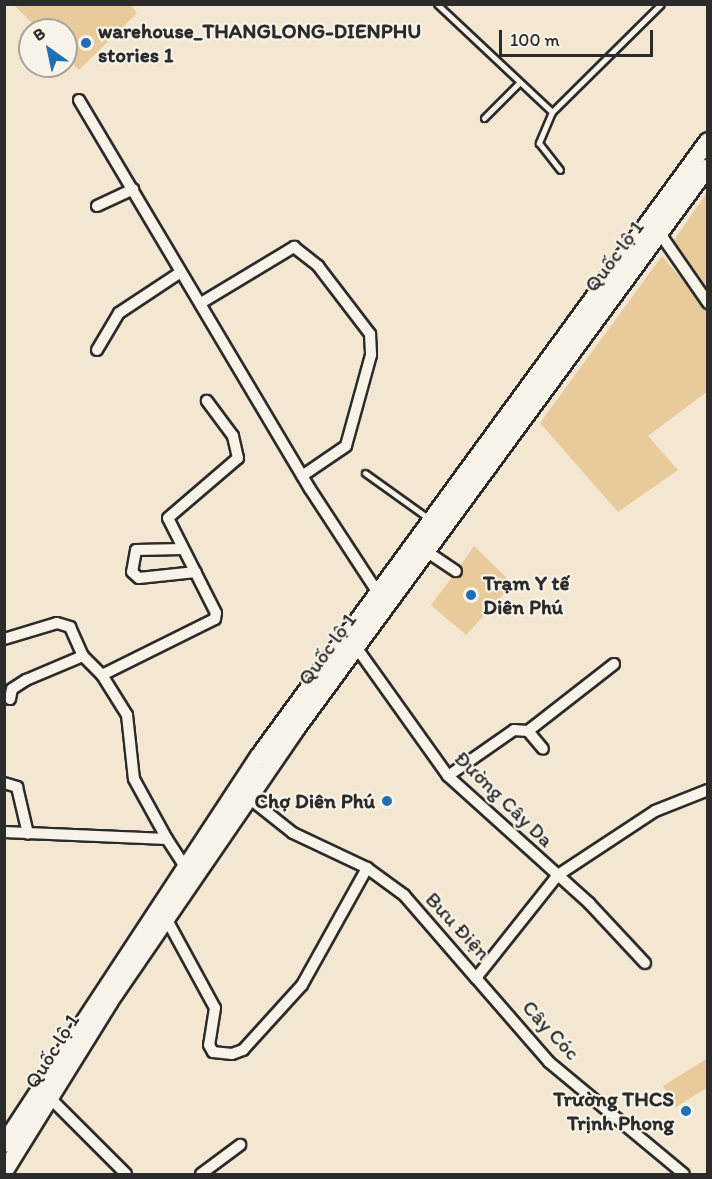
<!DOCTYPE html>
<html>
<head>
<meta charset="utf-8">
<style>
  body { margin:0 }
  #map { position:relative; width:712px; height:1179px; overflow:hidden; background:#f3e7d1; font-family:Itim,sans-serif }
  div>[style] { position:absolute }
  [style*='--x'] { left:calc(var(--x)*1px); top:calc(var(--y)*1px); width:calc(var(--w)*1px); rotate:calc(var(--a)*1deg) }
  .building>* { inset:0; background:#e9ca9b }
  .roads { filter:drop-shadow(2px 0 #2b2b2b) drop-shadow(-2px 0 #2b2b2b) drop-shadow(0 2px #2b2b2b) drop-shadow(0 -2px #2b2b2b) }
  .service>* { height:5px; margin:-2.5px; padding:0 2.5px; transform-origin:2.5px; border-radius:2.5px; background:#f7f3e8 }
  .minor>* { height:10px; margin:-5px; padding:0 5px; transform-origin:5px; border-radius:5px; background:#f7f3e8 }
  .trunk>* { height:16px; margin:-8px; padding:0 8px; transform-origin:8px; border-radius:8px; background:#f7f3e8 }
  .dots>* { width:16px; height:16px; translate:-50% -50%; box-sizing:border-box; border:3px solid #f7f3e8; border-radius:50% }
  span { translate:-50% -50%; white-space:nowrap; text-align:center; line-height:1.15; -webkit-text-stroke:4.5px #f7f3e8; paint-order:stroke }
  .poi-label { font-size:21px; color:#2b2b2b; font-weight:700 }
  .left { translate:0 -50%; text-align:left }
  .right { translate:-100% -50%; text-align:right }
  .street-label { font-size:21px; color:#2b2b2b }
  .frame { position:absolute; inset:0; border:6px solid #2b2b2b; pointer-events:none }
  .north { position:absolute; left:18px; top:18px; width:60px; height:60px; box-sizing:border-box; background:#f7f3e8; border:2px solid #a5a39c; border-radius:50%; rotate:327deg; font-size:16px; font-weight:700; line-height:24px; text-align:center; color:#2b2b2b }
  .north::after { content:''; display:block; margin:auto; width:21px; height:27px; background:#1f6fb2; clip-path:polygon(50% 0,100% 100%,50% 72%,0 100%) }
  .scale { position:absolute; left:499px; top:30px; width:154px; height:27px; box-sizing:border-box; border:3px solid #2b2b2b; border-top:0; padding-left:8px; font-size:18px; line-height:21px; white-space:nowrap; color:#2b2b2b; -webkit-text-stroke:4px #f7f3e8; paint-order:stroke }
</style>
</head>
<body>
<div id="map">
  <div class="building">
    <div style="clip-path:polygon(13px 4px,129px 4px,137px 13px,79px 70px,66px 57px,66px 30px,39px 30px)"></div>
    <div style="clip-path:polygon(708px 191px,708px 289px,674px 240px)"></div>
    <div style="clip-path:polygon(662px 256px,708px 310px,708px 391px,648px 436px,678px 470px,618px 512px,540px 423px)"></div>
    <div style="clip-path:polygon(474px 546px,513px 584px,466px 635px,431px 605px,452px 577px,462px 576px,461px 565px)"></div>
    <div style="clip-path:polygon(708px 1058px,708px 1087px,676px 1107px,663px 1086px)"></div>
  </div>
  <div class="roads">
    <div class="service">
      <div style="--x:437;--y:4;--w:158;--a:43.2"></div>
      <div style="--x:552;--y:112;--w:153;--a:-44.7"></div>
      <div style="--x:552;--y:112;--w:34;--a:113"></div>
      <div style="--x:539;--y:143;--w:34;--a:52"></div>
      <div style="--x:484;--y:118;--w:48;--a:-45"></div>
      <div style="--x:365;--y:473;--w:77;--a:35.5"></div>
    </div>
    <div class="minor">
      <div style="--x:79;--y:100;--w:452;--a:59.3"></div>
      <div style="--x:310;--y:489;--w:124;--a:56.8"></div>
      <div style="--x:97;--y:206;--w:40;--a:-25"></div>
      <div style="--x:661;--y:235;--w:83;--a:55.3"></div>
      <div style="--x:201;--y:303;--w:109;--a:-31.1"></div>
      <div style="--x:294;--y:247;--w:31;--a:38"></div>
      <div style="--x:318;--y:266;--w:86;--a:52.6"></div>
      <div style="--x:370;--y:334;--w:21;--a:87"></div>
      <div style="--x:371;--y:355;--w:94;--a:105.4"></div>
      <div style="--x:346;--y:446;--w:53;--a:145.7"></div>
      <div style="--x:97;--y:350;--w:43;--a:-59.3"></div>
      <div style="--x:119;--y:313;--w:74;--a:-33.5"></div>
      <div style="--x:183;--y:549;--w:47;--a:178.8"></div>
      <div style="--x:136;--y:550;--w:22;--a:100"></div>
      <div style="--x:132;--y:572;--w:9;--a:41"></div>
      <div style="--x:139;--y:578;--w:57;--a:-6"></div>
      <div style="--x:426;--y:551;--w:36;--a:34"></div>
      <div style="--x:4;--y:639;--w:55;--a:-16.8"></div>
      <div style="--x:57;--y:623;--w:14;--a:17"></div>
      <div style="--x:70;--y:627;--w:32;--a:66"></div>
      <div style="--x:83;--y:656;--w:27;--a:45"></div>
      <div style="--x:102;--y:675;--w:47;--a:58"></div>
      <div style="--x:127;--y:715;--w:64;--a:83.8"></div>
      <div style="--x:134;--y:779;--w:68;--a:61.2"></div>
      <div style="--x:356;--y:647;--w:158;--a:54.5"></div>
      <div style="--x:448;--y:776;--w:190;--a:42"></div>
      <div style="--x:589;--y:903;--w:82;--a:47"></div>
      <div style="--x:102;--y:675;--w:126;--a:-26.4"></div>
      <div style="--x:215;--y:619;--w:6;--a:-81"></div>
      <div style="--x:216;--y:613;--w:106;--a:-116.8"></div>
      <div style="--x:168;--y:518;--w:92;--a:-40.6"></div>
      <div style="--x:238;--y:458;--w:23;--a:-103"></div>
      <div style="--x:233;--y:436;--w:44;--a:-126.6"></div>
      <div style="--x:10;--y:699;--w:10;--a:-79"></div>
      <div style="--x:12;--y:689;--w:17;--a:-33"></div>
      <div style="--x:26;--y:680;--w:62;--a:-22.8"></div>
      <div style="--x:528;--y:731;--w:109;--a:-37.9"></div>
      <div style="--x:448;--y:776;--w:80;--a:-34.9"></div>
      <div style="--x:514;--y:730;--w:14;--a:4"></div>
      <div style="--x:528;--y:731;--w:23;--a:50"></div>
      <div style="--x:4;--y:783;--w:14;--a:17"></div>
      <div style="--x:17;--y:787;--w:48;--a:76.8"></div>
      <div style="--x:249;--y:798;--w:56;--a:38.5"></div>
      <div style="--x:293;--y:833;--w:82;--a:25.3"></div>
      <div style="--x:367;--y:868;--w:46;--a:36.1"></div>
      <div style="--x:404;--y:895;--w:110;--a:49.1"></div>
      <div style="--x:476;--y:978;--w:132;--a:-51.5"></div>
      <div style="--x:558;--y:875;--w:116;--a:-33.4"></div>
      <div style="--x:655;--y:811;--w:57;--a:-21.6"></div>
      <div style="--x:4;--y:832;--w:163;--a:2.5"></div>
      <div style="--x:167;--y:839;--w:31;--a:57"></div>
      <div style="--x:167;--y:920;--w:100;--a:61.4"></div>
      <div style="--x:215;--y:1008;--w:37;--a:99"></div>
      <div style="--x:209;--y:1045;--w:8;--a:60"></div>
      <div style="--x:213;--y:1052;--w:19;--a:6"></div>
      <div style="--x:232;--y:1054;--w:12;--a:-20"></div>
      <div style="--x:243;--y:1050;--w:88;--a:-47.8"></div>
      <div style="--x:302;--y:985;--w:134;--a:-60.9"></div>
      <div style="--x:476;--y:978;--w:111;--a:49"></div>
      <div style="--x:549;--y:1062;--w:175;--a:39.7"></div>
      <div style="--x:46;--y:1094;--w:113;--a:45"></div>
      <div style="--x:201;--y:1174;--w:49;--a:-36.6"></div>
    </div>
    <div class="trunk">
      <div style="--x:4;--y:1144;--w:464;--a:-56.7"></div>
      <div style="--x:259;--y:756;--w:761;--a:-53.87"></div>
      <div style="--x:4;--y:1172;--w:201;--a:-58.2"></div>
      <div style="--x:110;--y:1001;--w:326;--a:-55.6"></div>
      <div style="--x:294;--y:732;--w:700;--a:-53.77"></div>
    </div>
  </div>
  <div class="dots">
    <div style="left:86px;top:43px;background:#1f6fb2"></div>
    <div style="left:471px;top:595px;background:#1f6fb2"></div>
    <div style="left:387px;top:801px;background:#1f6fb2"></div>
    <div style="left:686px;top:1111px;background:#1f6fb2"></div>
  </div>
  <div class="poi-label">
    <span class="left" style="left:98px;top:43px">warehouse_THANGLONG-DIENPHU<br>stories 1</span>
    <span class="left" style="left:483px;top:595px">Trạm Y tế<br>Diên Phú</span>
    <span class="right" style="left:375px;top:801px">Chợ Diên Phú</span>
    <span class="right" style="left:674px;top:1111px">Trường THCS<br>Trịnh Phong</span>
  </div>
  <div class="street-label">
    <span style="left:614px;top:256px;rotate:-53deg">Quốc lộ 1</span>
    <span style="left:327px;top:649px;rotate:-54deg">Quốc lộ 1</span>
    <span style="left:504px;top:799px;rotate:44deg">Đường Cây Da</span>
    <span style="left:458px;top:926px;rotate:47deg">Bưu Điện</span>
    <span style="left:551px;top:1030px;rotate:47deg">Cây Cóc</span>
    <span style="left:52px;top:1051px;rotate:-58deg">Quốc lộ 1</span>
  </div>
  <div class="frame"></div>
  <div class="north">B</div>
  <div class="scale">100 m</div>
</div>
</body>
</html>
